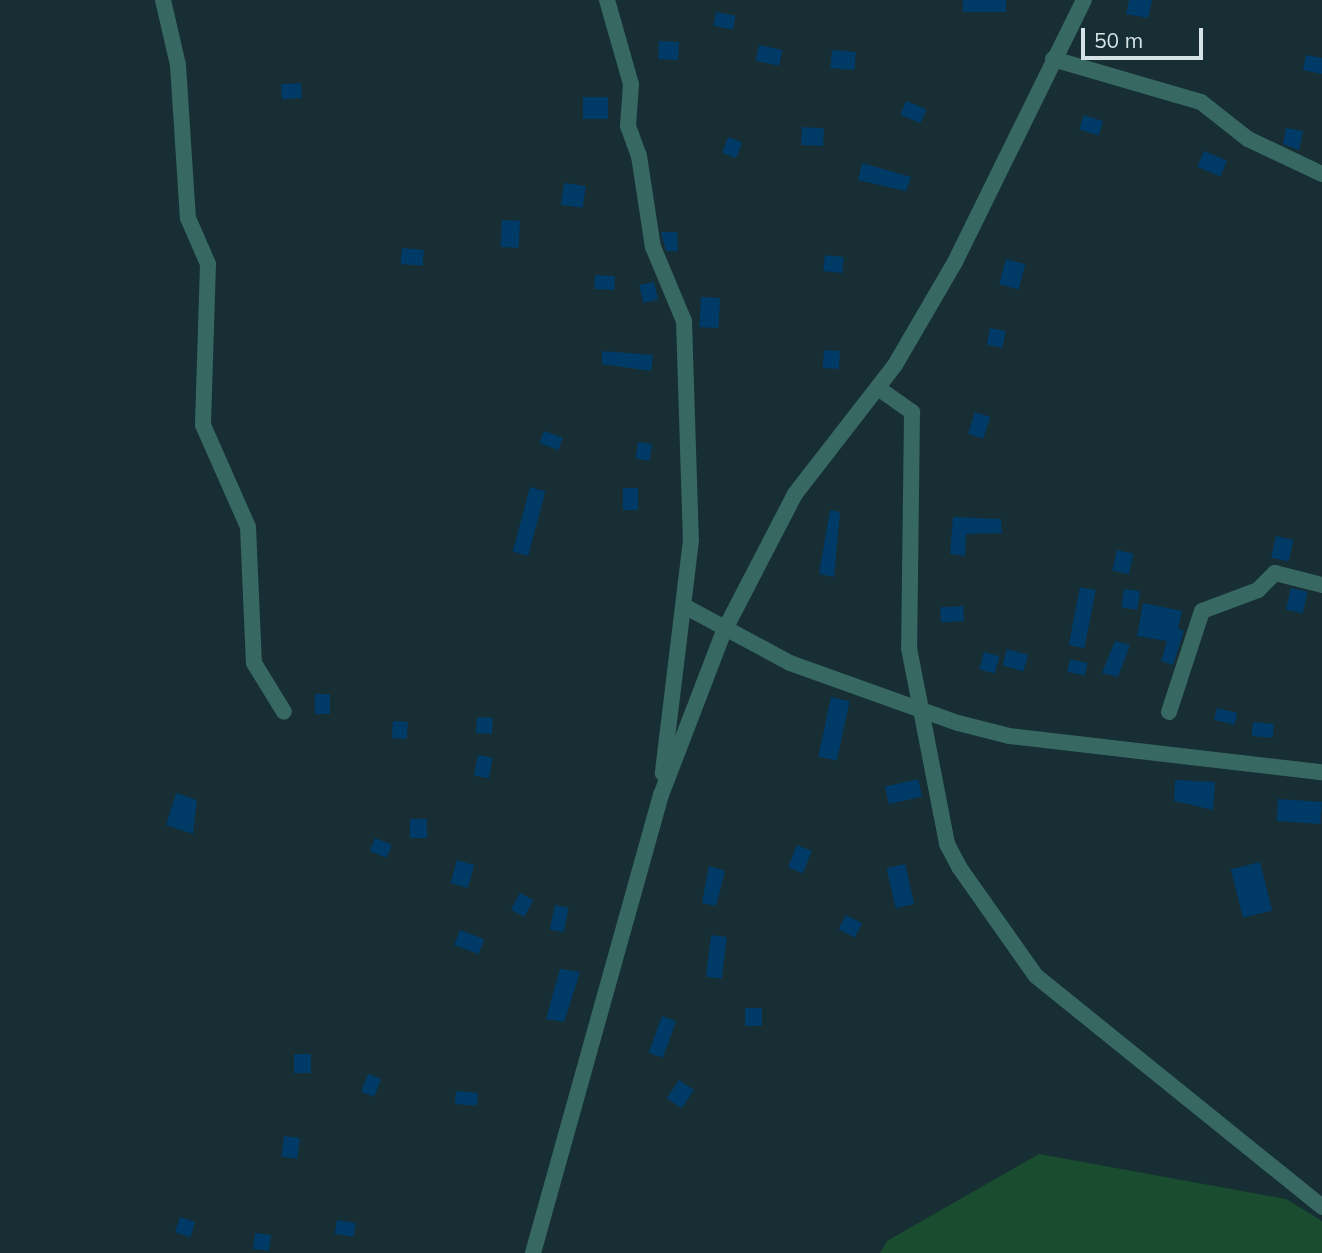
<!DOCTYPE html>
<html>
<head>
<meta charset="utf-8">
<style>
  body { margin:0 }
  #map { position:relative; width:1322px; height:1253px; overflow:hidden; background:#162e34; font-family:Mulish,sans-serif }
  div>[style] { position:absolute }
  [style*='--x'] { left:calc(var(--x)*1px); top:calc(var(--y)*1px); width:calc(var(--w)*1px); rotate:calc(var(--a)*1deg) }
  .green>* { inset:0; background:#1a4d2f }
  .building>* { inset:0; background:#003b68; transform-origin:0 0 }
  .minor>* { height:16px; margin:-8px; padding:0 8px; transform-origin:8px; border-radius:8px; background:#376862 }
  span { translate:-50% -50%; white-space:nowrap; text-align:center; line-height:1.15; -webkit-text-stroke:7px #162e34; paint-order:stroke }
  .scale { position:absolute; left:1081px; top:28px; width:122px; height:32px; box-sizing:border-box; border:4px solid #d5e3e7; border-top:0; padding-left:9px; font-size:21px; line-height:24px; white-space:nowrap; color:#d5e3e7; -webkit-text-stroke:5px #162e34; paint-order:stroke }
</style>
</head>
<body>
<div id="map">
  <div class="green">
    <div style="clip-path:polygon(1039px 1154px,1286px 1199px,1322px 1221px,1322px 1253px,880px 1253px,887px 1241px)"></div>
  </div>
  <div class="building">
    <div style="left:963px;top:0;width:43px;height:12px"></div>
    <div style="clip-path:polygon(1129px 0,1152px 0,1148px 18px,1126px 14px)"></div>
    <div style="left:716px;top:12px;width:20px;height:14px;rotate:11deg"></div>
    <div style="left:659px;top:41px;width:20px;height:18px;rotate:3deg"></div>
    <div style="left:759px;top:45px;width:24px;height:16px;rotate:12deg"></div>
    <div style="left:832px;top:50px;width:24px;height:18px;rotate:5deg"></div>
    <div style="clip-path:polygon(1306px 55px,1322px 58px,1322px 74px,1303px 70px)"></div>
    <div style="left:301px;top:83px;width:15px;height:20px;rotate:86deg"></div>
    <div style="left:583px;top:97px;width:25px;height:22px"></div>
    <div style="left:906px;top:101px;width:22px;height:15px;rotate:22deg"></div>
    <div style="left:1084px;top:115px;width:20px;height:15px;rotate:18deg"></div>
    <div style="left:802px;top:127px;width:22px;height:18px;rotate:3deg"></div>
    <div style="clip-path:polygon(1286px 128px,1303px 131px,1299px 150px,1283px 144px)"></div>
    <div style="left:728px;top:137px;width:15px;height:17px;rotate:20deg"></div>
    <div style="left:1204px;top:151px;width:25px;height:17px;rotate:23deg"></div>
    <div style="clip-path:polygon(862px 163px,911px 177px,906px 191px,858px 180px)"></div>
    <div style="left:564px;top:183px;width:22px;height:22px;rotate:8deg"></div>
    <div style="left:502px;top:220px;width:18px;height:27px;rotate:3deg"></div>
    <div style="clip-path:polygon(661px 232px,677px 232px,678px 251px,666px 251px)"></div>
    <div style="left:402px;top:248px;width:22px;height:16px;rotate:5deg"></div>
    <div style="left:825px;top:255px;width:19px;height:16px;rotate:6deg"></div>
    <div style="left:1006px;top:259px;width:20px;height:26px;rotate:15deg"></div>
    <div style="left:595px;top:275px;width:20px;height:14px;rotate:3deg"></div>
    <div style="left:654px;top:282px;width:18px;height:15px;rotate:77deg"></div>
    <div style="left:701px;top:297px;width:19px;height:30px;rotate:3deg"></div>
    <div style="left:990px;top:328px;width:16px;height:17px;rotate:11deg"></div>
    <div style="left:824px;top:350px;width:16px;height:18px;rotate:4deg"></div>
    <div style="clip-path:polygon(602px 351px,653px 355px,651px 371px,602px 364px)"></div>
    <div style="left:975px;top:412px;width:16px;height:23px;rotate:18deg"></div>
    <div style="left:544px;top:431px;width:20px;height:13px;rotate:20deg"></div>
    <div style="left:638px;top:442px;width:14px;height:17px;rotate:8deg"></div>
    <div style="left:530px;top:487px;width:16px;height:67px;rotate:15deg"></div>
    <div style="left:623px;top:488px;width:15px;height:22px"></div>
    <div style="clip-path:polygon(830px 510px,840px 512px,834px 577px,819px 574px)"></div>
    <div style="clip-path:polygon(953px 517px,1001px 519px,1002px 533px,966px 534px,965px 556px,950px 554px)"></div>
    <div style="left:1276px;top:536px;width:18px;height:22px;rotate:13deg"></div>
    <div style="left:1117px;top:550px;width:17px;height:21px;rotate:13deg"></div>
    <div style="left:1080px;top:587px;width:16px;height:59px;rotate:11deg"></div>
    <div style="left:1291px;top:588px;width:17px;height:22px;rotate:13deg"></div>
    <div style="left:1124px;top:589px;width:16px;height:19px;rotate:7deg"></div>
    <div style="clip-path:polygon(1143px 603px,1182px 611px,1178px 628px,1184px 631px,1173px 665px,1161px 661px,1167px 641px,1137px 636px)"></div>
    <div style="left:963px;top:606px;width:15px;height:23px;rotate:86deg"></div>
    <div style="clip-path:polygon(1115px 641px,1130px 645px,1118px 677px,1102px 673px)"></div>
    <div style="left:1007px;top:649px;width:22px;height:17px;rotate:16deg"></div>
    <div style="left:984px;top:652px;width:16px;height:18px;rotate:15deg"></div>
    <div style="left:1070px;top:659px;width:18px;height:13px;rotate:13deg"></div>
    <div style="left:315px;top:694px;width:15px;height:20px"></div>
    <div style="left:831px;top:697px;width:19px;height:61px;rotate:12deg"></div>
    <div style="left:1217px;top:708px;width:21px;height:12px;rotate:14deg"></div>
    <div style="left:477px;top:717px;width:16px;height:16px;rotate:4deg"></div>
    <div style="left:393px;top:721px;width:15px;height:17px;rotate:4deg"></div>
    <div style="left:1253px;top:722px;width:21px;height:14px;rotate:5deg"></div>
    <div style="left:478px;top:755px;width:15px;height:21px;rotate:11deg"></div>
    <div style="left:918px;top:779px;width:18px;height:34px;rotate:77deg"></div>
    <div style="clip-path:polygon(1175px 780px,1215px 782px,1213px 810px,1174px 801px)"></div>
    <div style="clip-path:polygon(176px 793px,197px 800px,193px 834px,166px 825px)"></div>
    <div style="left:1278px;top:799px;width:44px;height:22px;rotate:4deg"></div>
    <div style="left:410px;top:819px;width:17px;height:19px"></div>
    <div style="left:375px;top:838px;width:18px;height:14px;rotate:22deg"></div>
    <div style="left:797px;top:845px;width:16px;height:24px;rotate:22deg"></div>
    <div style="left:457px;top:860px;width:18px;height:24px;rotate:16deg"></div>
    <div style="left:1260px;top:862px;width:50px;height:30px;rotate:76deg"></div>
    <div style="left:905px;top:864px;width:41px;height:19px;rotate:77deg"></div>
    <div style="clip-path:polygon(709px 866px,725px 871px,716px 906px,702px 903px)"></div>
    <div style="left:520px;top:893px;width:15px;height:19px;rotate:28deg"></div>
    <div style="left:555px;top:905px;width:14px;height:25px;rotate:12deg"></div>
    <div style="left:846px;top:915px;width:18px;height:16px;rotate:27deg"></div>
    <div style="left:460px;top:930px;width:26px;height:16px;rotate:21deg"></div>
    <div style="left:711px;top:935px;width:16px;height:42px;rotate:7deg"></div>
    <div style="clip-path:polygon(560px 969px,580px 972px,564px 1022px,546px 1019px)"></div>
    <div style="left:745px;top:1008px;width:17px;height:18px"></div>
    <div style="left:662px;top:1016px;width:15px;height:39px;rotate:20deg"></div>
    <div style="left:294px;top:1054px;width:17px;height:19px"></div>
    <div style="left:368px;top:1074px;width:14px;height:19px;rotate:21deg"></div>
    <div style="left:679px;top:1080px;width:18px;height:22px;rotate:34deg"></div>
    <div style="left:456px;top:1091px;width:22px;height:13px;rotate:5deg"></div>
    <div style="left:284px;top:1136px;width:16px;height:21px;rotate:7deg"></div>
    <div style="left:180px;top:1217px;width:16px;height:16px;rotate:18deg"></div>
    <div style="left:337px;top:1220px;width:19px;height:14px;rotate:9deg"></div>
    <div style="left:255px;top:1233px;width:16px;height:16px;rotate:7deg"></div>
  </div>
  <div class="minor">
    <div style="--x:163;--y:0;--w:67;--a:77"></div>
    <div style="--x:178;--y:65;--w:153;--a:86.3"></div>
    <div style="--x:188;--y:218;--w:50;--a:66.5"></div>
    <div style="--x:208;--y:264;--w:161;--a:91.8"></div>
    <div style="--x:203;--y:425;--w:111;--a:66.2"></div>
    <div style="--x:248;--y:527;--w:136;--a:87.5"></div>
    <div style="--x:254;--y:663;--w:57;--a:58.5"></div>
    <div style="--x:607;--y:0;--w:87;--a:74.1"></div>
    <div style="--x:631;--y:84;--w:42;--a:94.1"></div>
    <div style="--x:628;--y:126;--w:32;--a:70"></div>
    <div style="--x:639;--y:156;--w:92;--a:81.3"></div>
    <div style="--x:653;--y:247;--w:80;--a:67.3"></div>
    <div style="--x:684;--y:321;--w:219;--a:88.2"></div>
    <div style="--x:691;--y:540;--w:235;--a:96.9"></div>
    <div style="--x:1053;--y:59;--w:154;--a:16.2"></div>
    <div style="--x:1201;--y:102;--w:60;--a:38.2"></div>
    <div style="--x:1248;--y:139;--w:82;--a:25.3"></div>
    <div style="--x:878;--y:388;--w:42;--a:35.2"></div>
    <div style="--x:912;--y:412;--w:236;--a:90.7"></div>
    <div style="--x:909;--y:648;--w:200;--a:79"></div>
    <div style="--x:947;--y:844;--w:26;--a:62"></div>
    <div style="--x:959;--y:867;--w:133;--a:54.8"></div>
    <div style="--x:1036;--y:976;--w:368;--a:38.9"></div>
    <div style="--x:686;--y:607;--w:118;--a:28.3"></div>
    <div style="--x:790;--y:663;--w:178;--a:19.7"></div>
    <div style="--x:958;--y:723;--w:53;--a:14.3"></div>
    <div style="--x:1009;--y:736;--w:315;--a:6.6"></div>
    <div style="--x:1169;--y:712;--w:106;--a:-71.9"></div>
    <div style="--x:1202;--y:611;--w:60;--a:-20.6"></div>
    <div style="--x:1258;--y:590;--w:24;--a:-45"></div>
    <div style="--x:1275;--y:573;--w:49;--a:14.3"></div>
    <div style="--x:533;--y:1253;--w:476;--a:-74.4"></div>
    <div style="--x:661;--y:795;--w:176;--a:-69"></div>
    <div style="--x:724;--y:631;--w:154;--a:-62.6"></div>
    <div style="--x:795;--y:494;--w:163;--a:-52.2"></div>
    <div style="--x:895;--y:365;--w:119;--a:-59.8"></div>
    <div style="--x:955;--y:262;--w:292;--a:-63.8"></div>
  </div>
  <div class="scale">50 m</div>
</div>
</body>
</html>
